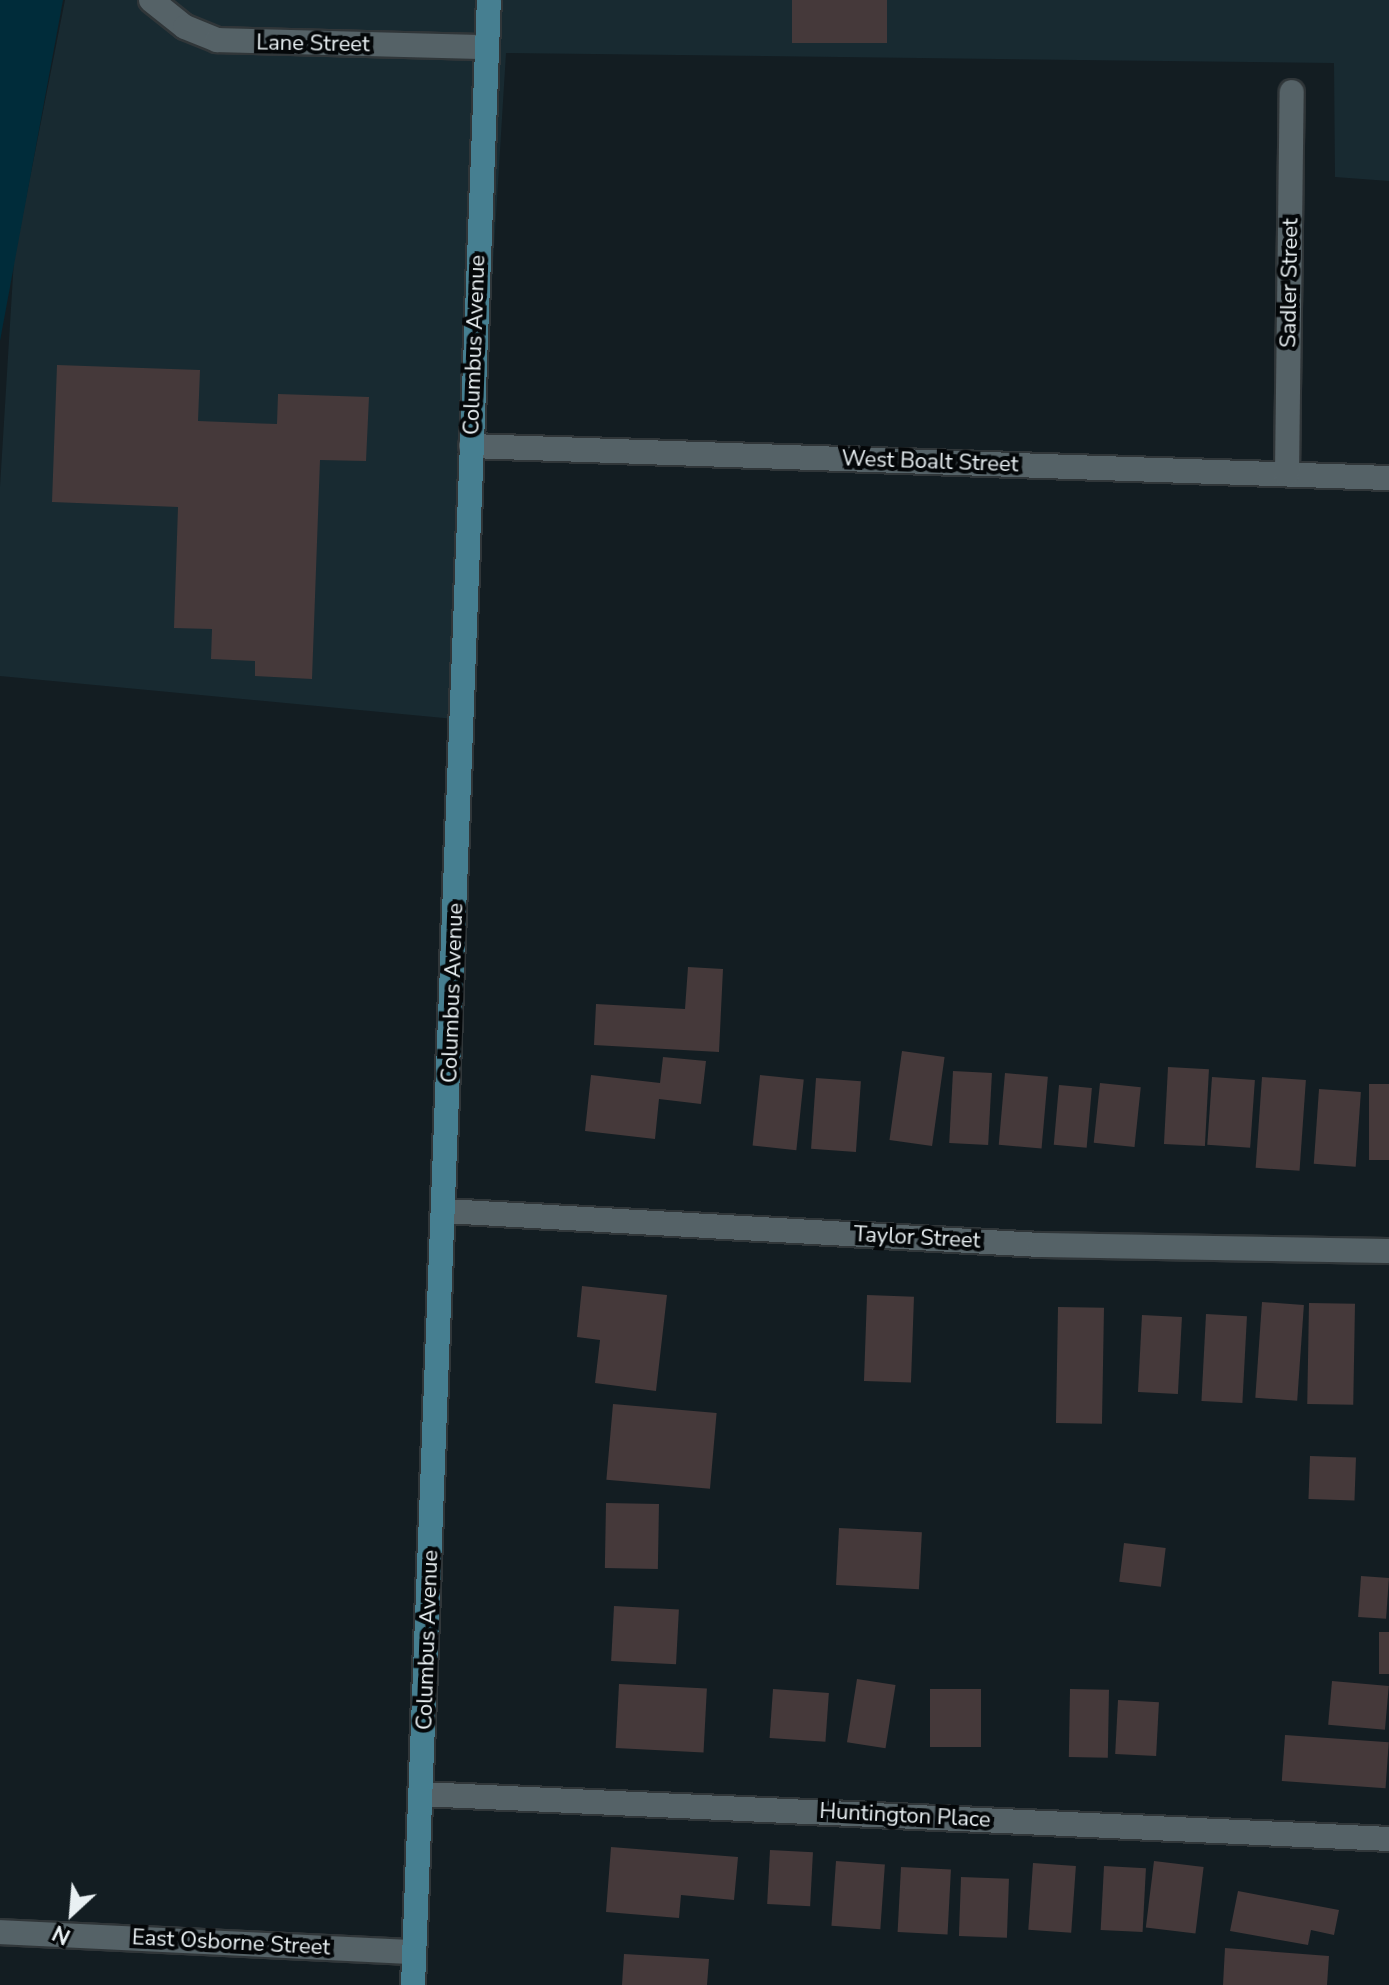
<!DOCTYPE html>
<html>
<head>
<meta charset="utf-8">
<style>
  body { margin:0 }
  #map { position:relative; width:1389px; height:1985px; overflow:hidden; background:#131d22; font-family:"Nunito Sans",sans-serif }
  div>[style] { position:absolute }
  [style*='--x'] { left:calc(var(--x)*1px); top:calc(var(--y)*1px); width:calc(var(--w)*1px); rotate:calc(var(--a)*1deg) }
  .built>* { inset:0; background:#182a31 }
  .green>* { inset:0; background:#002c3a }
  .building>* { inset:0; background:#45393a; transform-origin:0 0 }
  .roads { filter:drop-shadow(2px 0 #303639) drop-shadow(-2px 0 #303639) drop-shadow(0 2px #303639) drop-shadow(0 -2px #303639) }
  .street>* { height:24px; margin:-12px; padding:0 12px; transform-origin:12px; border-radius:12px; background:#556267 }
  .secondary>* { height:24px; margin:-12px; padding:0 12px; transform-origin:12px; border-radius:12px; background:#467f91 }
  span { translate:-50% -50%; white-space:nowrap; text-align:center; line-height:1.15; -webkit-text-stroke:8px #040709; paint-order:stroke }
  .street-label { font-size:22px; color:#e9f0f3 }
  .north { position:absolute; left:32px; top:1873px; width:80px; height:80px; -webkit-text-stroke:6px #040709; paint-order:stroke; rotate:206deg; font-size:22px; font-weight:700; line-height:32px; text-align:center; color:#e9f0f3 }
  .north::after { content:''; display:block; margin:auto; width:28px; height:36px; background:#e9f0f3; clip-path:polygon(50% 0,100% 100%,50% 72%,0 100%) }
</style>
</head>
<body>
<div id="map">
  <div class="built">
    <div style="clip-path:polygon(65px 0,1389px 0,1389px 181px,1335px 177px,1334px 63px,506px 53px,465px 720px,0 676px,0 487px,14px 259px)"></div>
  </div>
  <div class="green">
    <div style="clip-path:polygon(0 0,63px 0,0 341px)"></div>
  </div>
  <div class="building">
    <div style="left:792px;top:0;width:95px;height:43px"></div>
    <div style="clip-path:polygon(57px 365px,200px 370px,198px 421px,277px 424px,278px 394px,369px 397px,366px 461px,320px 460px,312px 679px,255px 676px,255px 661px,211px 659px,212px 629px,174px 628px,178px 507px,52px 502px)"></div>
    <div style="clip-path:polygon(688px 967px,723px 969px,719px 1052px,594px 1045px,596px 1004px,685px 1009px)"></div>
    <div style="left:902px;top:1051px;width:43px;height:90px;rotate:8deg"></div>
    <div style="clip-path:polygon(663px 1057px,706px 1061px,701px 1104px,659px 1099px,655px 1139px,585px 1131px,591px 1075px,660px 1083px)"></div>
    <div style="left:1168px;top:1067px;width:41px;height:77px;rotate:3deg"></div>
    <div style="left:953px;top:1071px;width:39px;height:72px;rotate:3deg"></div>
    <div style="left:1005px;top:1073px;width:43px;height:72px;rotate:5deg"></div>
    <div style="left:760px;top:1075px;width:44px;height:71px;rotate:6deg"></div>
    <div style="left:1212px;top:1077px;width:43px;height:68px;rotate:4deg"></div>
    <div style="left:1262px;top:1077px;width:44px;height:91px;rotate:4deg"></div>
    <div style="left:816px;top:1078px;width:45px;height:71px;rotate:4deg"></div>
    <div style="left:1100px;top:1083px;width:41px;height:60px;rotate:6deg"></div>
    <div style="left:1389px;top:1084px;width:76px;height:20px;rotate:90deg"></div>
    <div style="left:1059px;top:1085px;width:33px;height:60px;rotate:5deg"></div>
    <div style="left:1319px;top:1089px;width:42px;height:75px;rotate:4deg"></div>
    <div style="clip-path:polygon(582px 1286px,667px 1295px,656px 1391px,595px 1383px,600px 1340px,577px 1337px)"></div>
    <div style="left:867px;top:1295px;width:47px;height:86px;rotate:2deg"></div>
    <div style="left:1262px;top:1302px;width:42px;height:96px;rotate:4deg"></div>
    <div style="left:1309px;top:1303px;width:46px;height:101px;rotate:1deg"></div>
    <div style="left:1058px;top:1307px;width:46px;height:116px;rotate:1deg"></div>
    <div style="left:1206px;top:1314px;width:41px;height:87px;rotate:3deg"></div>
    <div style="left:1142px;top:1315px;width:40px;height:77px;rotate:3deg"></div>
    <div style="left:613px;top:1404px;width:104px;height:76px;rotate:5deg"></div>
    <div style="left:1310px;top:1456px;width:46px;height:43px;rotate:2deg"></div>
    <div style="left:606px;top:1503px;width:53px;height:65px;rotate:1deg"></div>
    <div style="left:839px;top:1528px;width:83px;height:57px;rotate:3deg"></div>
    <div style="left:1124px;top:1543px;width:42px;height:39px;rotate:7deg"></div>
    <div style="left:1361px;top:1576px;width:28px;height:41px;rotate:4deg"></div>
    <div style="left:614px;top:1606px;width:65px;height:55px;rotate:3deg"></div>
    <div style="left:1379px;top:1632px;width:10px;height:42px"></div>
    <div style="left:857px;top:1679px;width:39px;height:64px;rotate:9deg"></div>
    <div style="left:1332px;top:1681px;width:57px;height:44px;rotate:5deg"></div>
    <div style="left:619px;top:1684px;width:88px;height:64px;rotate:3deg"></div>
    <div style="left:773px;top:1689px;width:56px;height:49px;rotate:4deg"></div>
    <div style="left:930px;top:1689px;width:51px;height:58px"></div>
    <div style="left:1070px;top:1689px;width:39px;height:68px;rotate:1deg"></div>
    <div style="left:1118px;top:1700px;width:41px;height:54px;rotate:3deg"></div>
    <div style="left:1285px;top:1735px;width:104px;height:46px;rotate:4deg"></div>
    <div style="clip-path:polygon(611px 1847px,738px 1857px,734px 1900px,681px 1895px,679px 1918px,606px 1912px)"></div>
    <div style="left:770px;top:1850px;width:43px;height:54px;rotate:3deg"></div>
    <div style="left:836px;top:1861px;width:49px;height:65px;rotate:4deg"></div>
    <div style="left:1154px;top:1861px;width:50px;height:67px;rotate:7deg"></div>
    <div style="left:1033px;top:1863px;width:43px;height:67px;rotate:4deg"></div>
    <div style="left:1104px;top:1866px;width:42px;height:64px;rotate:3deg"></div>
    <div style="left:901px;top:1867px;width:50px;height:65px;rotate:3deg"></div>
    <div style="left:961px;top:1877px;width:48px;height:59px;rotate:2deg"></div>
    <div style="clip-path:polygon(1238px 1891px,1339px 1910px,1334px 1935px,1311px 1930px,1308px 1945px,1230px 1931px)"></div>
    <div style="clip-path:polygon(1225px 1948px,1329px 1956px,1327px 1985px,1223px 1985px)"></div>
    <div style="clip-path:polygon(624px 1954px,709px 1959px,707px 1985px,622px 1985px)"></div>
  </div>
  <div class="roads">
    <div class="street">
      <div style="--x:151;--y:0;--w:43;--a:38.5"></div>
      <div style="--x:185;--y:27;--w:35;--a:22"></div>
      <div style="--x:217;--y:40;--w:270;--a:1.5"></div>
      <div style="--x:471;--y:446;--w:919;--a:2"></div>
      <div style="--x:1287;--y:474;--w:382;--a:-89.3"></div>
      <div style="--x:445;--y:1211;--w:596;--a:3.27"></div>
      <div style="--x:1040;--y:1245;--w:349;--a:1"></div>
      <div style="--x:421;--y:1794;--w:969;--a:2.66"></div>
      <div style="--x:0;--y:1932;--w:414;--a:2.8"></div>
    </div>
    <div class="secondary">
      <div style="--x:413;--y:1985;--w:1986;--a:-87.81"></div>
    </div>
  </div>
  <div class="street-label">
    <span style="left:313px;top:44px;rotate:1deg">Lane Street</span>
    <span style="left:1290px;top:283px;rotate:-89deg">Sadler Street</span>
    <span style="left:475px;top:345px;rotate:-88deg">Columbus Avenue</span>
    <span style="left:930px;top:462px;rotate:2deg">West Boalt Street</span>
    <span style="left:453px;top:993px;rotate:-88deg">Columbus Avenue</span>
    <span style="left:917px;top:1238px;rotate:3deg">Taylor Street</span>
    <span style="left:428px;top:1640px;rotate:-88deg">Columbus Avenue</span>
    <span style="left:905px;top:1816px;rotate:3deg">Huntington Place</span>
    <span style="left:231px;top:1943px;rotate:3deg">East Osborne Street</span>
  </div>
  <div class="north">N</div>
</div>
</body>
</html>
